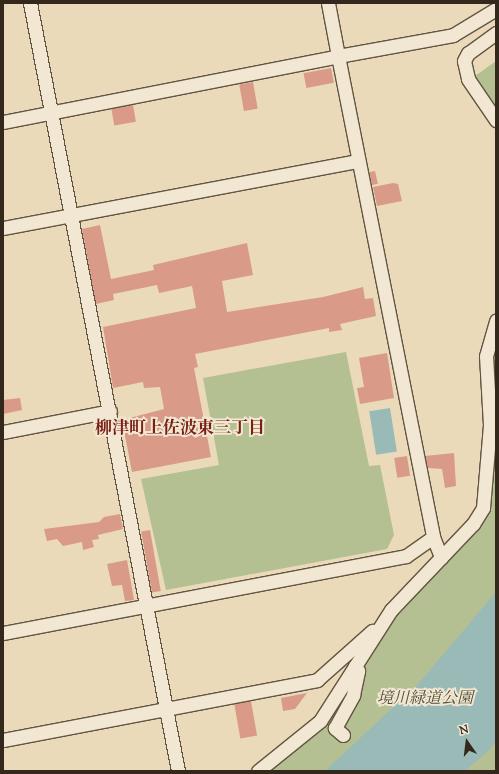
<!DOCTYPE html>
<html>
<head>
<meta charset="utf-8">
<style>
  body { margin:0 }
  #map { position:relative; width:499px; height:774px; overflow:hidden; background:#eadab9; font-family:"Sorts Mill Goudy","Noto Serif JP",serif }
  div>[style] { position:absolute }
  [style*='--x'] { left:calc(var(--x)*1px); top:calc(var(--y)*1px); width:calc(var(--w)*1px); rotate:calc(var(--a)*1deg) }
  .green>* { inset:0; background:#b4c091 }
  .water>* { inset:0; background:#99bab6; transform-origin:0 0 }
  .building>* { inset:0; background:#da9a88; transform-origin:0 0 }
  .roads { filter:drop-shadow(1px 0 #615442) drop-shadow(-1px 0 #615442) drop-shadow(0 1px #615442) drop-shadow(0 -1px #615442) }
  .minor>* { height:13px; margin:-6.5px; padding:0 6.5px; transform-origin:6.5px; border-radius:6.5px; background:#f1e7d2 }
  span { translate:-50% -50%; white-space:nowrap; text-align:center; line-height:1.15; -webkit-text-stroke:4px #f1e7d2; paint-order:stroke }
  .park-label { font-size:16px; color:#534e38; font-style:italic }
  .neighbourhood-label { font-size:17px; color:#7a1f14; font-weight:700 }
  .frame { position:absolute; inset:0; border:4px solid #33281b; pointer-events:none }
  .north { position:absolute; left:447px; top:722px; width:40px; height:40px; -webkit-text-stroke:3px #f1e7d2; paint-order:stroke; rotate:346deg; font-size:11px; font-weight:700; line-height:16px; text-align:center; color:#33281b }
  .north::after { content:''; display:block; margin:auto; width:14px; height:18px; background:#33281b; clip-path:polygon(50% 0,100% 100%,50% 72%,0 100%) }
</style>
</head>
<body>
<div id="map">
  <div class="green">
    <div style="clip-path:polygon(496px 61px,496px 108px,475px 76px)"></div>
    <div style="clip-path:polygon(496px 331px,496px 771px,268px 771px,324px 727px,394px 618px,488px 516px,495px 426px,490px 355px)"></div>
    <div style="clip-path:polygon(346px 352px,369px 466px,380px 465px,394px 535px,387px 549px,166px 590px,141px 479px,219px 465px,203px 378px)"></div>
  </div>
  <div class="water">
    <div style="left:390px;top:408px;width:44px;height:21px;rotate:81deg"></div>
    <div style="clip-path:polygon(496px 592px,496px 741px,489px 750px,465px 771px,325px 771px,419px 683px)"></div>
  </div>
  <div class="building">
    <div style="left:331px;top:68px;width:15px;height:28px;rotate:79deg"></div>
    <div style="left:253px;top:82px;width:27px;height:14px;rotate:80deg"></div>
    <div style="left:133px;top:105px;width:17px;height:22px;rotate:80deg"></div>
    <div style="left:375px;top:171px;width:13px;height:6px;rotate:77deg"></div>
    <div style="clip-path:polygon(393px 183px,398px 184px,402px 201px,377px 206px,373px 187px)"></div>
    <div style="clip-path:polygon(100px 225px,111px 279px,154px 270px,153px 265px,247px 243px,253px 275px,222px 281px,227px 312px,323px 297px,363px 287px,365px 299px,373px 298px,376px 316px,340px 324px,342px 330px,329px 332px,329px 328px,195px 354px,198px 367px,194px 368px,211px 457px,132px 472px,122px 420px,164px 409px,160px 387px,144px 388px,143px 382px,113px 388px,103px 327px,196px 308px,192px 286px,159px 293px,157px 285px,113px 294px,114px 300px,96px 304px,82px 229px)"></div>
    <div style="clip-path:polygon(387px 353px,394px 398px,360px 404px,357px 388px,364px 387px,359px 358px)"></div>
    <div style="clip-path:polygon(20px 398px,22px 410px,3px 414px,3px 400px)"></div>
    <div style="clip-path:polygon(454px 453px,456px 486px,445px 488px,442px 469px,428px 468px,425px 456px)"></div>
    <div style="left:407px;top:456px;width:20px;height:13px;rotate:81deg"></div>
    <div style="clip-path:polygon(120px 514px,123px 529px,98px 535px,99px 539px,92px 540px,94px 547px,83px 550px,82px 542px,63px 546px,57px 539px,47px 541px,44px 529px,99px 522px,104px 517px)"></div>
    <div style="left:150px;top:530px;width:62px;height:9px;rotate:80deg"></div>
    <div style="clip-path:polygon(127px 560px,134px 600px,125px 601px,122px 585px,112px 586px,107px 564px)"></div>
    <div style="clip-path:polygon(307px 693px,295px 709px,283px 711px,281px 698px)"></div>
    <div style="left:251px;top:701px;width:35px;height:17px;rotate:80deg"></div>
  </div>
  <div class="roads">
    <div class="minor">
      <div style="--x:30;--y:3;--w:782;--a:79.09"></div>
      <div style="--x:328;--y:3;--w:54;--a:79.3"></div>
      <div style="--x:338;--y:56;--w:117;--a:-10.3"></div>
      <div style="--x:453;--y:35;--w:50;--a:-31.2"></div>
      <div style="--x:496;--y:33;--w:34;--a:144"></div>
      <div style="--x:468;--y:53;--w:9;--a:117"></div>
      <div style="--x:464;--y:61;--w:18;--a:77"></div>
      <div style="--x:468;--y:79;--w:50;--a:55.7"></div>
      <div style="--x:3;--y:122;--w:341;--a:-11.1"></div>
      <div style="--x:338;--y:56;--w:490;--a:78.8"></div>
      <div style="--x:433;--y:537;--w:22;--a:68"></div>
      <div style="--x:3;--y:228;--w:360;--a:-10.7"></div>
      <div style="--x:3;--y:432;--w:109;--a:-11.1"></div>
      <div style="--x:3;--y:633;--w:410;--a:-10.8"></div>
      <div style="--x:406;--y:556;--w:33;--a:-35"></div>
      <div style="--x:343;--y:735;--w:11;--a:-139"></div>
      <div style="--x:335;--y:728;--w:38;--a:-61"></div>
      <div style="--x:353;--y:695;--w:25;--a:-78"></div>
      <div style="--x:358;--y:671;--w:6;--a:-121"></div>
      <div style="--x:3;--y:740;--w:320;--a:-10.8"></div>
      <div style="--x:317;--y:680;--w:74;--a:-41.7"></div>
      <div style="--x:258;--y:771;--w:80;--a:-38.9"></div>
      <div style="--x:320;--y:721;--w:132;--a:-57.4"></div>
      <div style="--x:391;--y:610;--w:119;--a:-46.4"></div>
      <div style="--x:473;--y:524;--w:19;--a:-58"></div>
      <div style="--x:483;--y:508;--w:83;--a:-85.2"></div>
      <div style="--x:490;--y:425;--w:69;--a:-93.3"></div>
      <div style="--x:486;--y:356;--w:37;--a:-74"></div>
    </div>
  </div>
  <div class="park-label">
    <span style="left:425px;top:700px">境川緑道公園</span>
  </div>
  <div class="neighbourhood-label">
    <span style="left:180px;top:430px">柳津町上佐波東三丁目</span>
  </div>
  <div class="frame"></div>
  <div class="north">N</div>
</div>
</body>
</html>
